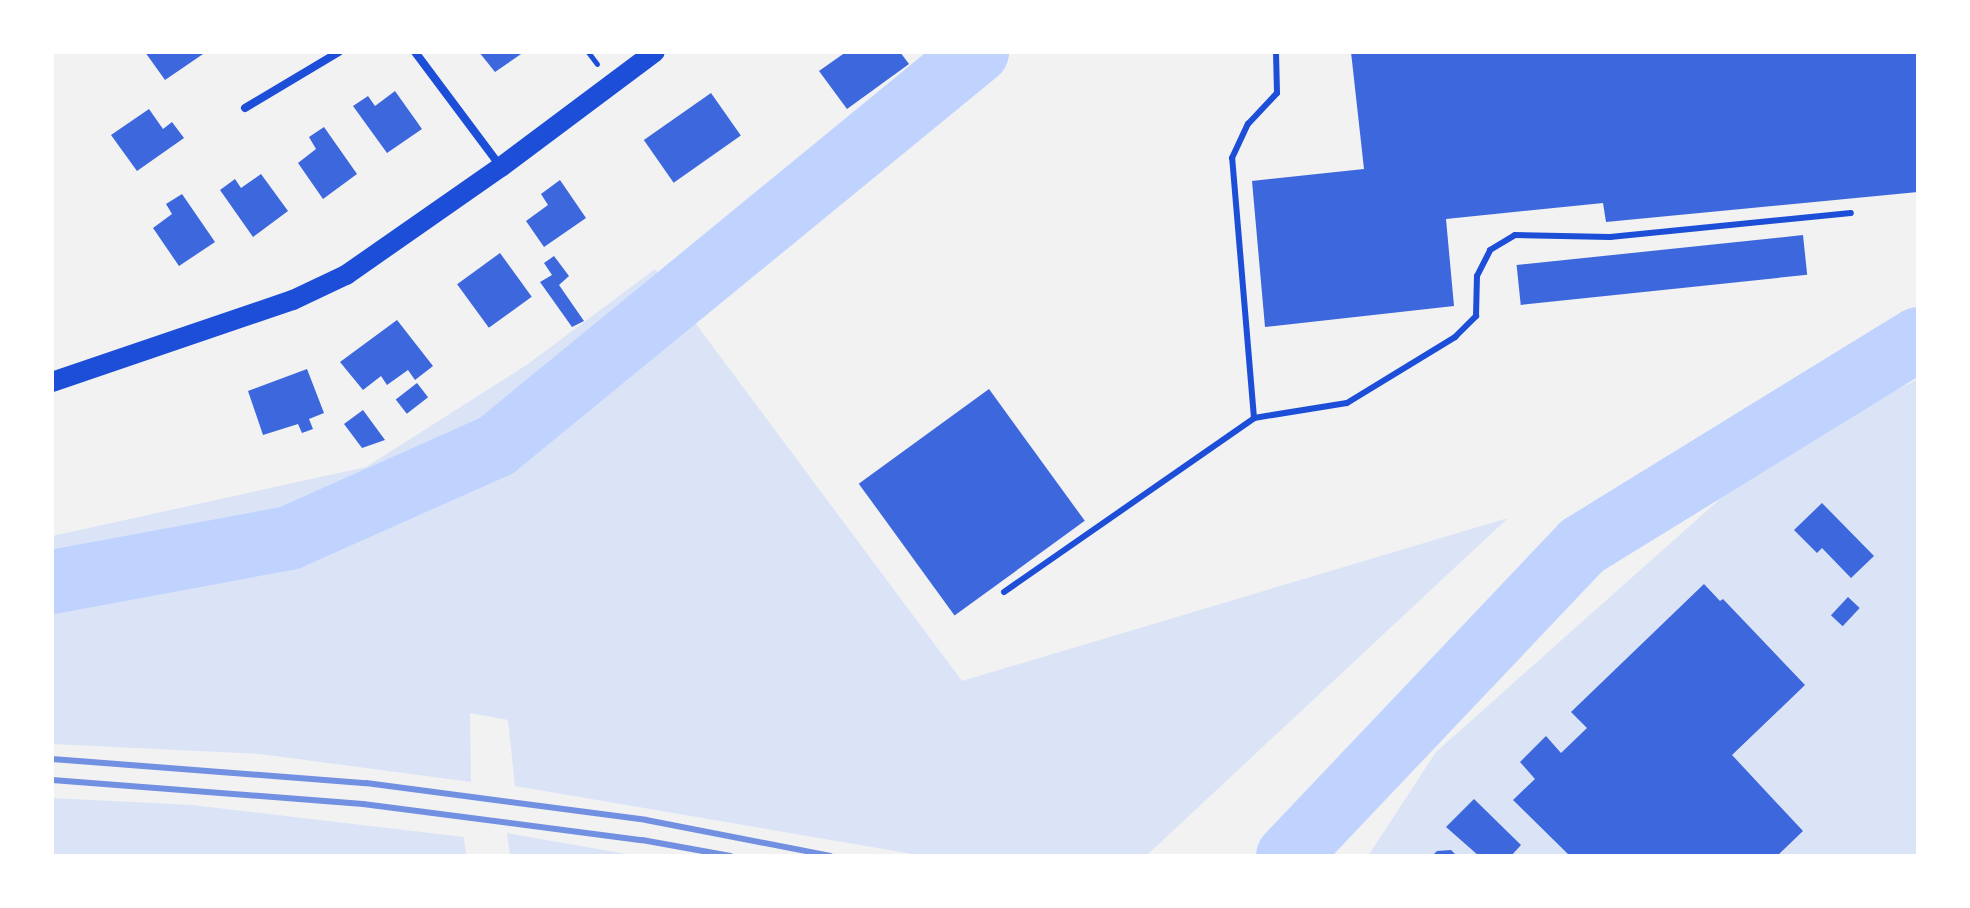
<!DOCTYPE html>
<html>
<head>
<meta charset="utf-8">
<style>
  body { margin:0 }
  #map { position:relative; width:1970px; height:908px; overflow:hidden; background:#f2f2f2; font-family:"Playfair Display",serif }
  div>[style] { position:absolute }
  [style*='--x'] { left:calc(var(--x)*1px); top:calc(var(--y)*1px); width:calc(var(--w)*1px); rotate:calc(var(--a)*1deg) }
  .green>* { inset:0; background:#dbe4f7 }
  .river>* { height:64px; margin:-32px; padding:0 32px; transform-origin:32px; border-radius:32px; background:#bfd3fe }
  .building>* { inset:0; background:#3d67dc; transform-origin:0 0 }
  .path>* { height:5px; margin:-2.5px; padding:0 2.5px; transform-origin:2.5px; border-radius:2.5px; background:#1d4ed8 }
  .service>* { height:6px; margin:-3px; padding:0 3px; transform-origin:3px; border-radius:3px; background:#1d4ed8 }
  .minor>* { height:8px; margin:-4px; padding:0 4px; transform-origin:4px; border-radius:4px; background:#1d4ed8 }
  .primary>* { height:20px; margin:-10px; padding:0 10px; transform-origin:10px; border-radius:10px; background:#1d4ed8 }
  .rail>* { height:6px; margin:-3px; padding:0 3px; transform-origin:3px; border-radius:3px; background:#7290e2 }
  span { translate:-50% -50%; white-space:nowrap; text-align:center; line-height:1.15; -webkit-text-stroke:8px #fff; paint-order:stroke }
  .frame { position:absolute; inset:0; border:54px solid #fff; pointer-events:none }
</style>
</head>
<body>
<div id="map">
  <div class="green">
    <div style="clip-path:polygon(655px 269px,962px 681px,1508px 518px,1146px 856px,924px 856px,515px 786px,508px 720px,470px 713px,471px 782px,260px 754px,52px 744px,52px 536px,366px 467px,528px 364px)"></div>
    <div style="clip-path:polygon(1918px 379px,1918px 856px,1368px 856px,1436px 752px,1766px 458px)"></div>
    <div style="clip-path:polygon(52px 798px,192px 805px,464px 837px,466px 856px,52px 856px)"></div>
    <div style="clip-path:polygon(507px 833px,638px 856px,510px 856px)"></div>
  </div>
  <div class="river">
    <div style="--x:52;--y:582;--w:241;--a:-10.5"></div>
    <div style="--x:289;--y:538;--w:227;--a:-24"></div>
    <div style="--x:496;--y:446;--w:622;--a:-39.32"></div>
    <div style="--x:1288;--y:856;--w:427;--a:-46.5"></div>
    <div style="--x:1582;--y:546;--w:395;--a:-31.6"></div>
  </div>
  <div class="building">
    <div style="clip-path:polygon(145px 52px,206px 52px,165px 80px)"></div>
    <div style="clip-path:polygon(479px 52px,524px 52px,495px 72px)"></div>
    <div style="clip-path:polygon(846px 52px,900px 52px,909px 64px,847px 109px,819px 71px)"></div>
    <div style="clip-path:polygon(1351px 52px,1918px 52px,1918px 192px,1606px 222px,1603px 203px,1446px 219px,1454px 306px,1265px 327px,1252px 181px,1364px 169px)"></div>
    <div style="clip-path:polygon(395px 91px,422px 129px,387px 153px,353px 106px,368px 96px,375px 106px)"></div>
    <div style="left:711px;top:93px;width:52px;height:82px;rotate:55deg"></div>
    <div style="clip-path:polygon(149px 109px,163px 129px,172px 122px,184px 138px,137px 171px,111px 135px)"></div>
    <div style="clip-path:polygon(324px 127px,357px 174px,323px 199px,298px 163px,316px 149px,309px 137px)"></div>
    <div style="clip-path:polygon(261px 174px,288px 211px,253px 237px,220px 190px,235px 179px,241px 188px)"></div>
    <div style="clip-path:polygon(560px 180px,586px 218px,544px 247px,526px 221px,548px 205px,541px 194px)"></div>
    <div style="clip-path:polygon(182px 194px,215px 242px,179px 266px,153px 228px,172px 214px,166px 204px)"></div>
    <div style="left:1803px;top:235px;width:40px;height:288px;rotate:84deg"></div>
    <div style="left:500px;top:253px;width:54px;height:53px;rotate:54deg"></div>
    <div style="clip-path:polygon(554px 256px,569px 276px,559px 285px,584px 321px,572px 327px,540px 282px,552px 275px,544px 263px)"></div>
    <div style="clip-path:polygon(397px 320px,433px 366px,415px 380px,408px 370px,387px 385px,381px 376px,363px 390px,340px 362px)"></div>
    <div style="clip-path:polygon(307px 369px,324px 413px,309px 419px,313px 429px,302px 433px,298px 424px,263px 435px,248px 391px)"></div>
    <div style="left:417px;top:383px;width:18px;height:27px;rotate:52deg"></div>
    <div style="left:989px;top:389px;width:163px;height:161px;rotate:54deg"></div>
    <div style="clip-path:polygon(363px 410px,385px 440px,362px 448px,344px 424px)"></div>
    <div style="clip-path:polygon(1822px 503px,1874px 556px,1851px 578px,1822px 548px,1817px 553px,1794px 530px)"></div>
    <div style="clip-path:polygon(1704px 584px,1720px 601px,1723px 599px,1805px 685px,1732px 755px,1803px 831px,1777px 856px,1570px 856px,1513px 800px,1535px 779px,1520px 762px,1546px 736px,1561px 753px,1587px 728px,1571px 712px)"></div>
    <div style="left:1848px;top:597px;width:16px;height:25px;rotate:43deg"></div>
    <div style="clip-path:polygon(1474px 799px,1521px 845px,1511px 856px,1479px 856px,1446px 827px)"></div>
    <div style="clip-path:polygon(1451px 850px,1457px 856px,1432px 856px,1437px 851px)"></div>
  </div>
  <div class="path">
    <div style="--x:588;--y:52;--w:15;--a:53"></div>
  </div>
  <div class="service">
    <div style="--x:1254;--y:418;--w:261;--a:-94.8"></div>
    <div style="--x:1232;--y:158;--w:38;--a:-65"></div>
    <div style="--x:1248;--y:124;--w:42;--a:-46.9"></div>
    <div style="--x:1277;--y:93;--w:41;--a:-91.4"></div>
    <div style="--x:1004;--y:592;--w:305;--a:-34.8"></div>
    <div style="--x:1254;--y:418;--w:94;--a:-9.2"></div>
    <div style="--x:1347;--y:403;--w:127;--a:-31.4"></div>
    <div style="--x:1455;--y:337;--w:30;--a:-45"></div>
    <div style="--x:1476;--y:316;--w:40;--a:-88.6"></div>
    <div style="--x:1477;--y:276;--w:29;--a:-63"></div>
    <div style="--x:1490;--y:250;--w:29;--a:-31"></div>
    <div style="--x:1515;--y:235;--w:95;--a:1.2"></div>
    <div style="--x:1610;--y:237;--w:242;--a:-5.7"></div>
  </div>
  <div class="minor">
    <div style="--x:415;--y:52;--w:144;--a:53.2"></div>
    <div style="--x:245;--y:108;--w:109;--a:-30.8"></div>
  </div>
  <div class="primary">
    <div style="--x:52;--y:382;--w:255;--a:-18.8"></div>
    <div style="--x:293;--y:300;--w:59;--a:-25.3"></div>
    <div style="--x:346;--y:275;--w:189;--a:-34.9"></div>
    <div style="--x:501;--y:167;--w:192;--a:-36.8"></div>
  </div>
  <div class="rail">
    <div style="--x:52;--y:759;--w:315;--a:4.4"></div>
    <div style="--x:366;--y:783;--w:282;--a:7.5"></div>
    <div style="--x:646;--y:820;--w:188;--a:11"></div>
    <div style="--x:52;--y:780;--w:312;--a:4.4"></div>
    <div style="--x:363;--y:804;--w:281;--a:7.4"></div>
    <div style="--x:642;--y:840;--w:90;--a:10.2"></div>
  </div>
  <div class="frame"></div>
</div>
</body>
</html>
